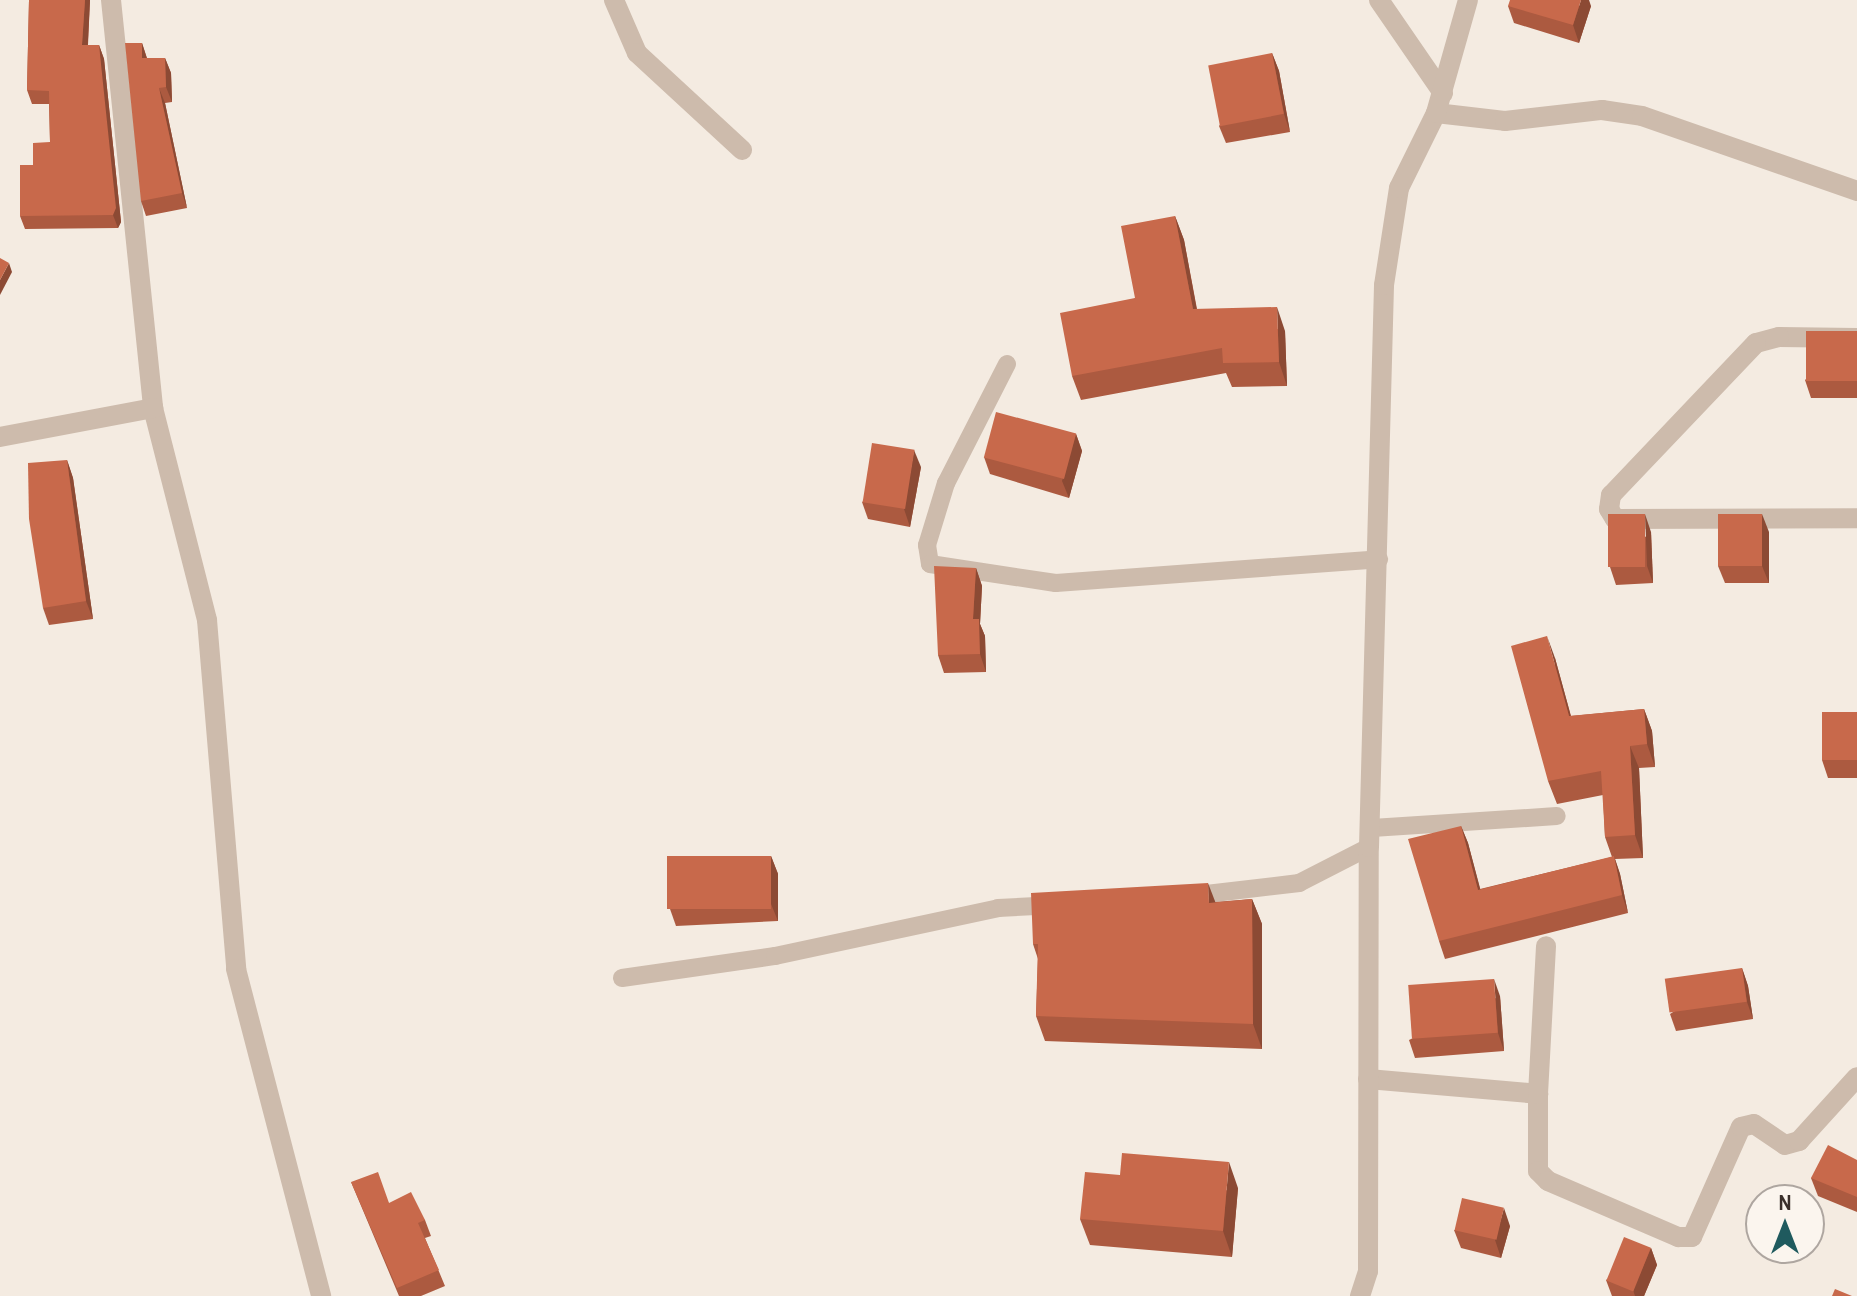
<!DOCTYPE html>
<html>
<head>
<meta charset="utf-8">
<style>
  body { margin:0 }
  #map { position:relative; width:1857px; height:1296px; overflow:hidden; background:#f4ebe1; font-family:"Archivo Narrow",sans-serif }
  div>[style] { position:absolute }
  [style*='--x'] { left:calc(var(--x)*1px); top:calc(var(--y)*1px); width:calc(var(--w)*1px); rotate:calc(var(--a)*1deg) }
  .service>* { height:18px; margin:-9px; padding:0 9px; transform-origin:9px; border-radius:9px; background:#cdbbac }
  .minor>* { height:20px; margin:-10px; padding:0 10px; transform-origin:10px; border-radius:10px; background:#cdbbac }
  .tertiary>* { height:20px; margin:-10px; padding:0 10px; transform-origin:10px; border-radius:10px; background:#cdbbac }
  .wall>* { inset:0; background:#ac5a40 }
  .shaded-wall>* { inset:0; background:#8c4a34 }
  .building>* { inset:0; background:#c8694b; transform-origin:0 0 }
  span { translate:-50% -50%; white-space:nowrap; text-align:center; line-height:1.15; -webkit-text-stroke:8px #fbf5ee; paint-order:stroke }
  .north { position:absolute; left:1745px; top:1184px; width:80px; height:80px; box-sizing:border-box; background:#fbf5ee; border:2px solid #aea6a0; border-radius:50%; rotate:0deg; font-size:22px; font-weight:700; line-height:32px; text-align:center; color:#3b302b }
  .north::after { content:''; display:block; margin:auto; width:28px; height:36px; background:#1f5a5e; clip-path:polygon(50% 0,100% 100%,50% 72%,0 100%) }
</style>
</head>
<body>
<div id="map">
  <div class="service">
    <div style="--x:1007;--y:364;--w:134;--a:117.1"></div>
    <div style="--x:946;--y:483;--w:65;--a:107"></div>
    <div style="--x:927;--y:545;--w:19;--a:81"></div>
    <div style="--x:930;--y:564;--w:127;--a:8.6"></div>
    <div style="--x:1056;--y:583;--w:324;--a:-4.2"></div>
    <div style="--x:1372;--y:828;--w:185;--a:-3.7"></div>
    <div style="--x:1189;--y:896;--w:111;--a:-6.7"></div>
    <div style="--x:1299;--y:883;--w:79;--a:-27.2"></div>
    <div style="--x:622;--y:978;--w:155;--a:-8.2"></div>
    <div style="--x:775;--y:956;--w:228;--a:-12.1"></div>
    <div style="--x:998;--y:908;--w:58;--a:-3"></div>
  </div>
  <div class="minor">
    <div style="--x:111;--y:0;--w:410;--a:84.1"></div>
    <div style="--x:153;--y:408;--w:219;--a:75.7"></div>
    <div style="--x:207;--y:620;--w:350;--a:85.2"></div>
    <div style="--x:236;--y:969;--w:338;--a:75.4"></div>
    <div style="--x:614;--y:0;--w:58;--a:66.5"></div>
    <div style="--x:637;--y:53;--w:143;--a:42.7"></div>
    <div style="--x:1379;--y:0;--w:113;--a:55.5"></div>
    <div style="--x:1436;--y:113;--w:69;--a:6.6"></div>
    <div style="--x:1505;--y:121;--w:98;--a:-6.5"></div>
    <div style="--x:1602;--y:110;--w:40;--a:8.5"></div>
    <div style="--x:1642;--y:116;--w:228;--a:19.2"></div>
    <div style="--x:1857;--y:338;--w:78;--a:-179.3"></div>
    <div style="--x:1779;--y:337;--w:24;--a:165"></div>
    <div style="--x:1756;--y:343;--w:210;--a:133.6"></div>
    <div style="--x:1611;--y:495;--w:14;--a:98"></div>
    <div style="--x:1609;--y:509;--w:12;--a:59"></div>
    <div style="--x:1615;--y:519;--w:242;--a:-0.2"></div>
    <div style="--x:0;--y:437;--w:156;--a:-10.7"></div>
    <div style="--x:1368;--y:1079;--w:171;--a:5"></div>
    <div style="--x:1538;--y:1094;--w:77;--a:90"></div>
    <div style="--x:1538;--y:1171;--w:14;--a:45"></div>
    <div style="--x:1548;--y:1181;--w:142;--a:23.3"></div>
    <div style="--x:1678;--y:1237;--w:14;--a:0"></div>
    <div style="--x:1692;--y:1237;--w:120;--a:-66"></div>
    <div style="--x:1741;--y:1127;--w:13;--a:-13"></div>
    <div style="--x:1754;--y:1124;--w:37;--a:34"></div>
    <div style="--x:1785;--y:1145;--w:15;--a:-16"></div>
    <div style="--x:1799;--y:1141;--w:86;--a:-47.8"></div>
    <div style="--x:1538;--y:1094;--w:148;--a:-86.9"></div>
  </div>
  <div class="tertiary">
    <div style="--x:1360;--y:1296;--w:26;--a:-72"></div>
    <div style="--x:1368;--y:1271;--w:424;--a:-89.9"></div>
    <div style="--x:1369;--y:847;--w:562;--a:-88.47"></div>
    <div style="--x:1384;--y:285;--w:98;--a:-81.2"></div>
    <div style="--x:1399;--y:188;--w:84;--a:-63.7"></div>
    <div style="--x:1436;--y:113;--w:117;--a:-74.2"></div>
  </div>
  <div class="wall">
    <div style="clip-path:polygon(29px 0,90px 0,88px 45px,99px 45px,104px 59px,121px 222px,118px 228px,25px 229px,20px 216px,33px 165px,50px 142px,49px 104px,32px 104px,27px 90px)"></div>
    <div style="clip-path:polygon(1508px 6px,1591px 6px,1579px 43px,1514px 23px)"></div>
    <div style="clip-path:polygon(142px 43px,147px 58px,165px 58px,171px 73px,172px 102px,165px 103px,187px 208px,146px 216px,141px 201px)"></div>
    <div style="clip-path:polygon(1272px 53px,1279px 71px,1290px 132px,1226px 143px,1219px 126px)"></div>
    <div style="clip-path:polygon(1175px 216px,1184px 240px,1197px 309px,1285px 331px,1287px 386px,1232px 387px,1226px 373px,1081px 400px,1072px 376px,1135px 298px)"></div>
    <div style="clip-path:polygon(1857px 331px,1857px 398px,1811px 398px,1805px 380px)"></div>
    <div style="clip-path:polygon(1076px 434px,1082px 451px,1069px 498px,990px 474px,984px 457px)"></div>
    <div style="clip-path:polygon(67px 460px,73px 478px,93px 619px,49px 625px,43px 608px)"></div>
    <div style="clip-path:polygon(921px 467px,910px 527px,868px 519px,862px 502px)"></div>
    <div style="clip-path:polygon(1651px 532px,1653px 583px,1616px 585px,1610px 567px)"></div>
    <div style="clip-path:polygon(1769px 532px,1769px 583px,1725px 583px,1718px 566px)"></div>
    <div style="clip-path:polygon(976px 568px,982px 586px,980px 624px,985px 636px,986px 672px,944px 673px,938px 655px)"></div>
    <div style="clip-path:polygon(1555px 658px,1571px 716px,1644px 709px,1652px 731px,1655px 767px,1639px 768px,1643px 858px,1615px 859px,1620px 874px,1628px 913px,1445px 959px,1439px 941px,1461px 826px,1468px 843px,1480px 889px,1612px 857px,1605px 837px,1603px 795px,1557px 804px,1548px 781px)"></div>
    <div style="clip-path:polygon(1857px 712px,1857px 778px,1828px 778px,1822px 760px)"></div>
    <div style="clip-path:polygon(771px 856px,778px 874px,778px 921px,676px 926px,670px 909px)"></div>
    <div style="clip-path:polygon(1252px 899px,1262px 924px,1262px 1049px,1045px 1041px,1036px 1016px,1038px 959px,1033px 944px,1215px 902px)"></div>
    <div style="clip-path:polygon(1742px 968px,1748px 986px,1753px 1019px,1676px 1031px,1670px 1014px)"></div>
    <div style="clip-path:polygon(1500px 996px,1504px 1051px,1415px 1058px,1409px 1040px)"></div>
    <div style="clip-path:polygon(1857px 1160px,1857px 1212px,1818px 1196px,1811px 1178px)"></div>
    <div style="clip-path:polygon(351px 1182px,389px 1203px,425px 1220px,431px 1236px,425px 1238px,445px 1286px,421px 1296px,399px 1296px)"></div>
    <div style="clip-path:polygon(1238px 1188px,1232px 1257px,1090px 1245px,1080px 1219px)"></div>
    <div style="clip-path:polygon(1510px 1226px,1501px 1258px,1461px 1248px,1454px 1230px)"></div>
    <div style="clip-path:polygon(1651px 1248px,1657px 1265px,1644px 1296px,1612px 1296px,1606px 1280px)"></div>
  </div>
  <div class="shaded-wall">
    <div style="clip-path:polygon(85px 0,90px 0,87px 59px,82px 45px)"></div>
    <div style="clip-path:polygon(1581px 0,1589px 0,1591px 6px,1579px 43px,1573px 25px)"></div>
    <div style="clip-path:polygon(142px 43px,147px 59px,142px 58px)"></div>
    <div style="clip-path:polygon(99px 45px,104px 59px,121px 222px,118px 228px,113px 215px)"></div>
    <div style="clip-path:polygon(1272px 53px,1279px 71px,1290px 132px,1284px 114px)"></div>
    <div style="clip-path:polygon(165px 58px,171px 73px,172px 102px,166px 87px)"></div>
    <div style="clip-path:polygon(159px 88px,165px 103px,187px 208px,182px 193px)"></div>
    <div style="clip-path:polygon(1175px 216px,1184px 240px,1201px 333px,1193px 309px)"></div>
    <div style="clip-path:polygon(9px 263px,12px 272px,0 295px,0 280px)"></div>
    <div style="clip-path:polygon(1277px 307px,1285px 331px,1287px 386px,1279px 362px)"></div>
    <div style="clip-path:polygon(1076px 434px,1082px 451px,1069px 498px,1062px 481px)"></div>
    <div style="clip-path:polygon(914px 450px,921px 467px,910px 527px,904px 509px)"></div>
    <div style="clip-path:polygon(67px 460px,73px 478px,93px 619px,86px 601px)"></div>
    <div style="clip-path:polygon(1645px 514px,1651px 532px,1653px 583px,1647px 566px)"></div>
    <div style="clip-path:polygon(1762px 514px,1769px 532px,1769px 583px,1762px 566px)"></div>
    <div style="clip-path:polygon(976px 568px,982px 586px,980px 624px,985px 636px,986px 672px,980px 654px,973px 619px)"></div>
    <div style="clip-path:polygon(1547px 636px,1555px 658px,1577px 739px,1569px 716px)"></div>
    <div style="clip-path:polygon(1644px 709px,1652px 731px,1655px 767px,1647px 744px)"></div>
    <div style="clip-path:polygon(1630px 746px,1639px 768px,1643px 858px,1635px 835px)"></div>
    <div style="clip-path:polygon(1461px 826px,1468px 843px,1485px 907px,1478px 890px)"></div>
    <div style="clip-path:polygon(771px 856px,778px 874px,778px 921px,771px 904px)"></div>
    <div style="clip-path:polygon(1614px 856px,1620px 874px,1628px 913px,1622px 895px)"></div>
    <div style="clip-path:polygon(1208px 883px,1218px 909px,1209px 903px)"></div>
    <div style="clip-path:polygon(1252px 899px,1262px 924px,1262px 1049px,1253px 1024px)"></div>
    <div style="clip-path:polygon(1742px 968px,1748px 986px,1753px 1019px,1747px 1002px)"></div>
    <div style="clip-path:polygon(1494px 979px,1500px 996px,1504px 1051px,1498px 1033px)"></div>
    <div style="clip-path:polygon(1229px 1162px,1238px 1188px,1232px 1257px,1223px 1231px)"></div>
    <div style="clip-path:polygon(1504px 1208px,1510px 1226px,1501px 1258px,1495px 1240px)"></div>
    <div style="clip-path:polygon(1651px 1248px,1657px 1265px,1644px 1296px,1635px 1296px,1633px 1290px)"></div>
  </div>
  <div class="building">
    <div style="clip-path:polygon(29px 0,85px 0,82px 45px,99px 45px,116px 208px,113px 215px,20px 216px,20px 165px,33px 165px,33px 143px,50px 142px,49px 91px,27px 90px)"></div>
    <div style="clip-path:polygon(1510px 0,1581px 0,1573px 25px,1508px 6px)"></div>
    <div style="clip-path:polygon(125px 43px,142px 43px,142px 58px,165px 58px,166px 87px,159px 88px,182px 193px,141px 201px)"></div>
    <div style="left:1272px;top:53px;width:62px;height:65px;rotate:79deg"></div>
    <div style="clip-path:polygon(1175px 216px,1193px 309px,1277px 307px,1279px 362px,1223px 363px,1222px 348px,1072px 376px,1060px 313px,1135px 298px,1121px 226px)"></div>
    <div style="clip-path:polygon(0 258px,9px 263px,0 280px)"></div>
    <div style="left:1857px;top:331px;width:50px;height:51px;rotate:90deg"></div>
    <div style="left:996px;top:412px;width:83px;height:47px;rotate:15deg"></div>
    <div style="left:872px;top:443px;width:43px;height:60px;rotate:9deg"></div>
    <div style="clip-path:polygon(67px 460px,86px 601px,43px 608px,29px 519px,28px 463px)"></div>
    <div style="left:1608px;top:514px;width:37px;height:53px"></div>
    <div style="left:1718px;top:514px;width:44px;height:52px"></div>
    <div style="clip-path:polygon(934px 566px,976px 568px,973px 619px,979px 619px,980px 654px,938px 655px)"></div>
    <div style="clip-path:polygon(1547px 636px,1569px 716px,1644px 709px,1647px 744px,1630px 746px,1635px 835px,1605px 837px,1601px 771px,1548px 781px,1511px 646px)"></div>
    <div style="left:1822px;top:712px;width:35px;height:48px"></div>
    <div style="clip-path:polygon(1461px 826px,1478px 890px,1614px 856px,1622px 895px,1439px 941px,1408px 839px)"></div>
    <div style="left:667px;top:856px;width:104px;height:53px"></div>
    <div style="clip-path:polygon(1208px 883px,1209px 903px,1252px 899px,1253px 1024px,1036px 1016px,1038px 944px,1033px 944px,1031px 893px)"></div>
    <div style="left:1742px;top:968px;width:34px;height:78px;rotate:82deg"></div>
    <div style="left:1494px;top:979px;width:54px;height:86px;rotate:86deg"></div>
    <div style="clip-path:polygon(1828px 1145px,1857px 1160px,1857px 1197px,1811px 1178px)"></div>
    <div style="clip-path:polygon(1122px 1153px,1229px 1162px,1223px 1231px,1080px 1219px,1085px 1172px,1120px 1175px)"></div>
    <div style="clip-path:polygon(378px 1172px,389px 1203px,411px 1192px,425px 1220px,418px 1223px,439px 1270px,397px 1288px,351px 1182px)"></div>
    <div style="left:1462px;top:1198px;width:43px;height:33px;rotate:13deg"></div>
    <div style="left:1624px;top:1237px;width:29px;height:47px;rotate:22deg"></div>
    <div style="clip-path:polygon(1835px 1289px,1852px 1296px,1832px 1296px)"></div>
  </div>
  <div class="north">N</div>
</div>
</body>
</html>
